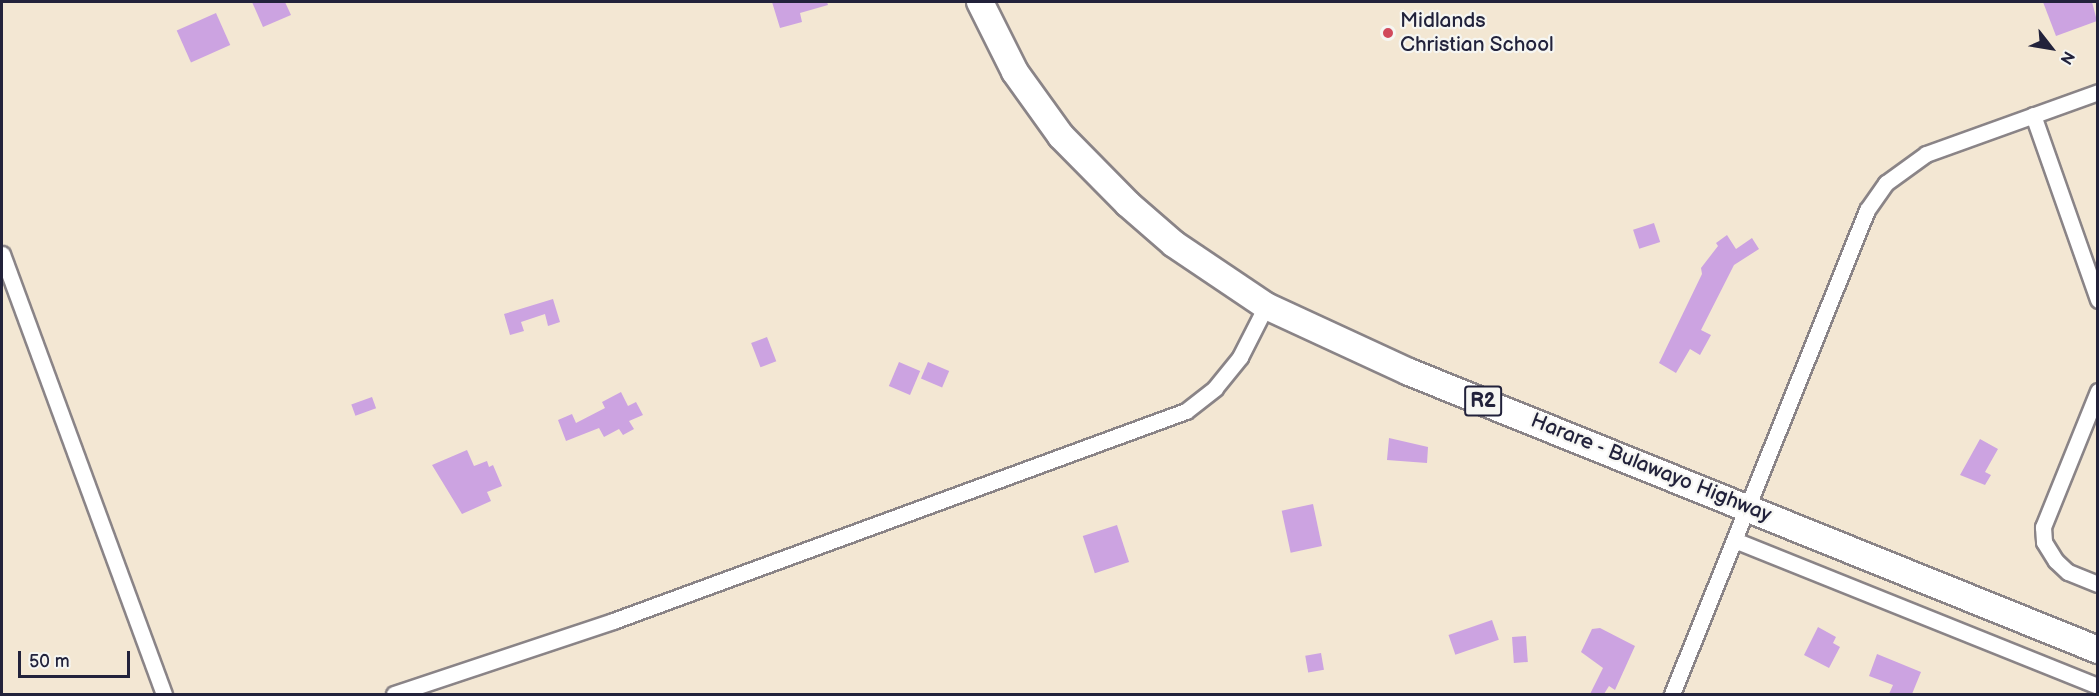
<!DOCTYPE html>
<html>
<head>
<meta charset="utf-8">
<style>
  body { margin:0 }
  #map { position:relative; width:2099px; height:696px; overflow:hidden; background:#f3e7d3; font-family:"Balsamiq Sans",sans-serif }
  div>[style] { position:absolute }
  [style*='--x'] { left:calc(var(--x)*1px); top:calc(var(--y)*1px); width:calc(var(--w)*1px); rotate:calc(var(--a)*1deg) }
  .building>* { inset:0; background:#cca3e1; transform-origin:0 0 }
  .roads { filter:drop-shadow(2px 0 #8a8487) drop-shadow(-2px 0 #8a8487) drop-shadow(0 2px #8a8487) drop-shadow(0 -2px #8a8487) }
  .minor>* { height:15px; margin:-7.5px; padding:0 7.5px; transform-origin:7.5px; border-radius:7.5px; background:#fff }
  .trunk>* { height:26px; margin:-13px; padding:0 13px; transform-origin:13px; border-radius:13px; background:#fff }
  .dots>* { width:16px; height:16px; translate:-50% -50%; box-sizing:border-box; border:3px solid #f6f6f2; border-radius:50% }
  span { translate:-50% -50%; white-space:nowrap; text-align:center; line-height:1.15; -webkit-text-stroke:4.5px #f6f6f2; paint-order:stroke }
  .shield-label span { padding:2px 4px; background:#f6f6f2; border:2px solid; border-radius:4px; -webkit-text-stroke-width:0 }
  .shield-label { font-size:20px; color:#22223b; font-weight:700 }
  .poi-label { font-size:21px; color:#22223b }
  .left { translate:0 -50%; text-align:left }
  .street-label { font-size:21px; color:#22223b }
  .frame { position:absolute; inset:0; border:3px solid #22223b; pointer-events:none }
  .north { position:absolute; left:2021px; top:18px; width:60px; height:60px; -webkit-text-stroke:4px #f6f6f2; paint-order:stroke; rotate:121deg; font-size:16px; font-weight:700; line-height:24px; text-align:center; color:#22223b }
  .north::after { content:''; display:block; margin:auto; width:21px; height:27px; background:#22223b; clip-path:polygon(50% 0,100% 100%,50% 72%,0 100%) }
  .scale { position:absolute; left:18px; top:651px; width:112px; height:27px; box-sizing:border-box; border:3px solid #22223b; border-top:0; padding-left:8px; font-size:18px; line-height:21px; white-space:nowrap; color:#22223b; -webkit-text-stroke:4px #f6f6f2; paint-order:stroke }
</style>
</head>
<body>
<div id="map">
  <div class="building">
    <div style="clip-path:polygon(252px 2px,285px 2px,291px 15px,263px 27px)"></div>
    <div style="clip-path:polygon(772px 2px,827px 2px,828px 5px,800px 13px,802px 22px,780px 28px)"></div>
    <div style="clip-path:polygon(2043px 2px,2092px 2px,2097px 21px,2056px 36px)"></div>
    <div style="left:216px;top:13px;width:35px;height:43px;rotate:66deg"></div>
    <div style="left:1654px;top:223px;width:20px;height:22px;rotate:72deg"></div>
    <div style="clip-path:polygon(1727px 235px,1736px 249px,1752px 238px,1759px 249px,1734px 265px,1701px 330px,1711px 335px,1700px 355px,1690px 349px,1676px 373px,1659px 363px,1702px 274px,1701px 268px,1718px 246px,1716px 243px)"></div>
    <div style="clip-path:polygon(553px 299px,560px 322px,548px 326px,545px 314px,521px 322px,524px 331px,510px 335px,504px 314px)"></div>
    <div style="left:767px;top:337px;width:26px;height:17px;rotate:69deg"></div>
    <div style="left:899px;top:362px;width:23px;height:26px;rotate:23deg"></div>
    <div style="left:928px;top:362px;width:23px;height:18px;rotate:23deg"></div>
    <div style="clip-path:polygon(621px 392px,628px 406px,636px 402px,643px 415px,629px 421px,634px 429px,623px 435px,619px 429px,604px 437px,599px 428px,566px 441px,558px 420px,572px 414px,576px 423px,605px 408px,602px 402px)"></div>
    <div style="left:372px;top:397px;width:12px;height:22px;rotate:70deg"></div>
    <div style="clip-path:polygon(1389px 438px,1428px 447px,1427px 463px,1387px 460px)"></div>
    <div style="clip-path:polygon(1980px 439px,1998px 449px,1985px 472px,1991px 475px,1985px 485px,1960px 475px)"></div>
    <div style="clip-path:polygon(467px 450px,474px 466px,487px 461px,489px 467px,493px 465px,502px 486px,487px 492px,491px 501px,462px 514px,432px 465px)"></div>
    <div style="left:1313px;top:504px;width:43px;height:32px;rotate:78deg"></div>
    <div style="left:1117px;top:525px;width:39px;height:36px;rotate:72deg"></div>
    <div style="left:1492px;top:620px;width:21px;height:46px;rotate:71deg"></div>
    <div style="clip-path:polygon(1818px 627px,1836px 637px,1833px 643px,1840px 647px,1829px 668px,1804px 655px)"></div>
    <div style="clip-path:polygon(1600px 628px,1635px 646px,1615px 690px,1609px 686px,1604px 694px,1590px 694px,1603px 668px,1581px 652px,1592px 629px)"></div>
    <div style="left:1526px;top:636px;width:26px;height:14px;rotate:86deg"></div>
    <div style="left:1321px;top:653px;width:17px;height:16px;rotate:80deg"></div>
    <div style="clip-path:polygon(1877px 654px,1921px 672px,1912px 694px,1889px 694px,1893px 685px,1869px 676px)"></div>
  </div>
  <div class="roads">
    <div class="minor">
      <div style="--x:2033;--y:115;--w:196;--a:70.6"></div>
      <div style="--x:2;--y:254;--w:469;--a:69.8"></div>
      <div style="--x:2098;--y:391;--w:147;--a:112"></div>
      <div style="--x:2043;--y:527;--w:15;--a:86"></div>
      <div style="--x:2044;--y:542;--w:22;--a:58"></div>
      <div style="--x:2056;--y:561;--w:16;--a:43"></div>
      <div style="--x:2068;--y:572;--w:32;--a:22"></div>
      <div style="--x:1737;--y:541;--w:389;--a:21.9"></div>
      <div style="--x:394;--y:694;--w:231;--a:-18.4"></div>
      <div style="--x:613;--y:621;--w:610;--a:-20.13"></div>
      <div style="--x:1186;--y:411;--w:37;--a:-38"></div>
      <div style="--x:1215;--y:388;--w:40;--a:-51"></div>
      <div style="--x:1240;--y:357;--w:57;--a:-63"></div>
      <div style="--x:1672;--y:694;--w:522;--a:-68.06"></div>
      <div style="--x:1867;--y:210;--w:33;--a:-55"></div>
      <div style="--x:1886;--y:183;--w:49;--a:-35.9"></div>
      <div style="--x:1926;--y:154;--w:183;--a:-19.8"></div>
    </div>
    <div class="trunk">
      <div style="--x:980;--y:2;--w:78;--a:63.4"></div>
      <div style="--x:1015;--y:72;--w:79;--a:54.3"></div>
      <div style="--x:1061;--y:136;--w:95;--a:45.4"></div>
      <div style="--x:1128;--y:204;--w:61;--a:41"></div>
      <div style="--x:1174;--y:244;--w:111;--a:34"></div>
      <div style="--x:1266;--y:306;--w:157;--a:24.8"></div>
      <div style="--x:1409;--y:372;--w:743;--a:21.97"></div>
    </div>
  </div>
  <div class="dots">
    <div style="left:1388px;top:33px;background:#d1495b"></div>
  </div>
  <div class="shield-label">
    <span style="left:1483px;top:401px">R2</span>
  </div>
  <div class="poi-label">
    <span class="left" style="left:1400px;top:33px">Midlands<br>Christian School</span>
  </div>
  <div class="street-label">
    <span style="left:1651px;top:468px;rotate:22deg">Harare - Bulawayo Highway</span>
  </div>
  <div class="frame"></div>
  <div class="north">N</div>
  <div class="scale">50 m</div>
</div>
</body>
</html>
